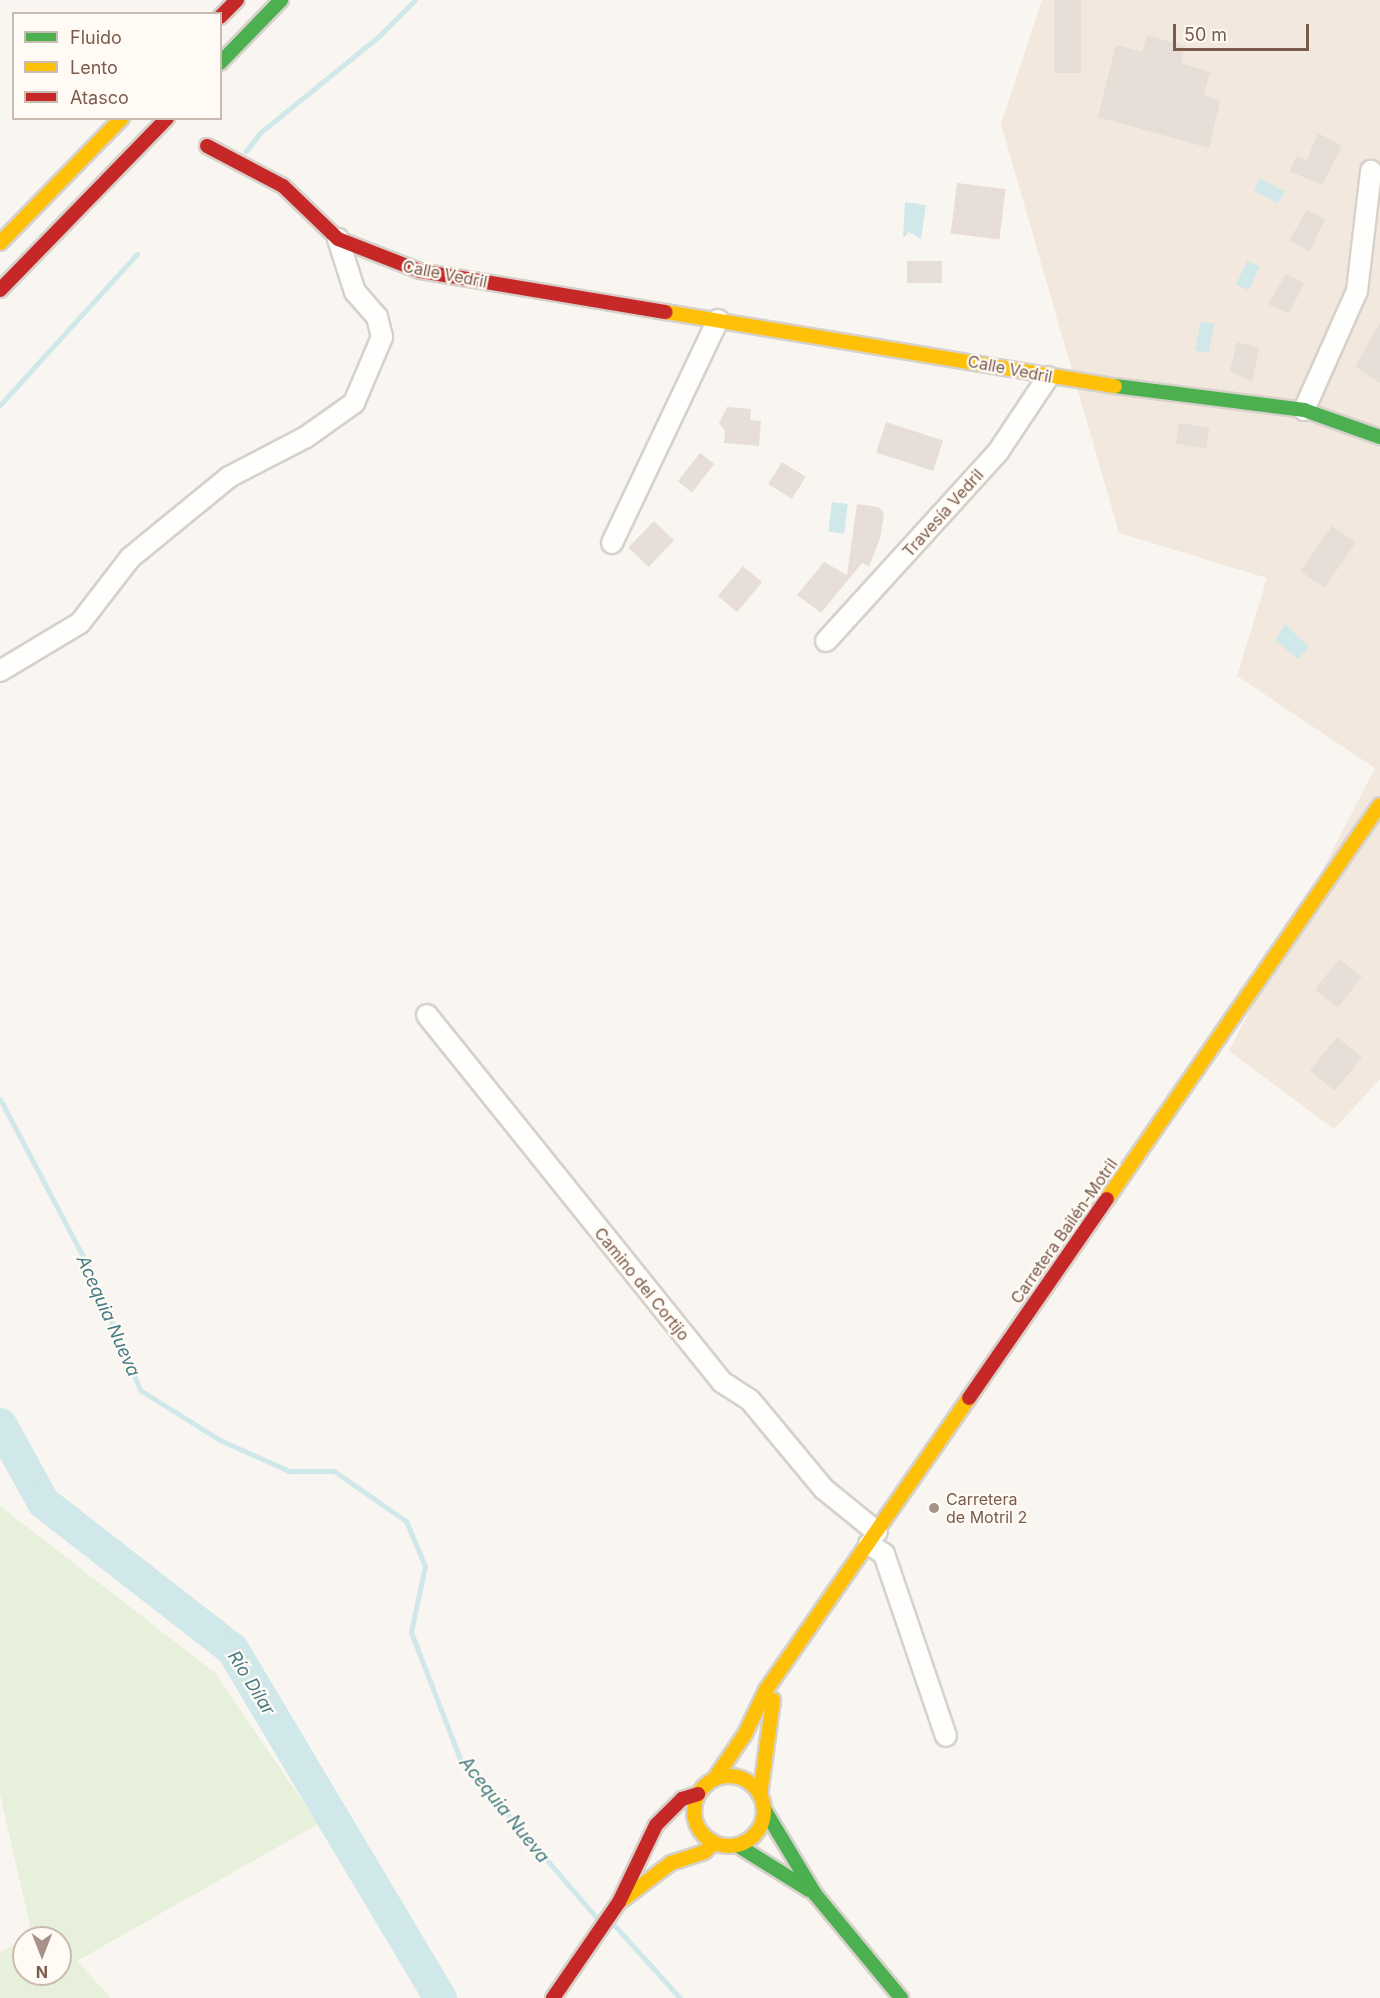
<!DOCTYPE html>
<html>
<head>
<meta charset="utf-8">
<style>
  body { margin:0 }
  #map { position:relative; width:1380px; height:1998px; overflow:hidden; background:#f9f5f0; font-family:Inter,sans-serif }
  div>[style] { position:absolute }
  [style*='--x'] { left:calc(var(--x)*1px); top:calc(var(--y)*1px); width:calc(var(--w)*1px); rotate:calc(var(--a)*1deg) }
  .residential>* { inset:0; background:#f2e8de }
  .green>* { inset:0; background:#e7f0db }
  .water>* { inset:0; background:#d0e8ea; transform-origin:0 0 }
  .stream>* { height:5px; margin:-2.5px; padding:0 2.5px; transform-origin:2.5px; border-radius:2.5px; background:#d0e8ea }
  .river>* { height:33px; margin:-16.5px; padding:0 16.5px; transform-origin:16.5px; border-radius:16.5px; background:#d0e8ea }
  .building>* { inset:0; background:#e6ded7; transform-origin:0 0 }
  .roads { filter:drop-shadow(2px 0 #d7d1cb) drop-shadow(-2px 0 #d7d1cb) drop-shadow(0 2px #d7d1cb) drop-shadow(0 -2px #d7d1cb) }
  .street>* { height:20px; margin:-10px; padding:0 10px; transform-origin:10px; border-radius:10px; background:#fefefd }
  .fast>* { height:14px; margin:-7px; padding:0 7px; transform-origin:7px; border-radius:7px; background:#4caf50 }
  .slow>* { height:14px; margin:-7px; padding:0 7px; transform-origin:7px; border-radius:7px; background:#ffc107 }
  .slow>.ring { margin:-7px; padding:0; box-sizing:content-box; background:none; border:14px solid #ffc107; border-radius:50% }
  .jam>* { height:14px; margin:-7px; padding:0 7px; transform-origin:7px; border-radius:7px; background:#c62828 }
  .dots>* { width:16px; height:16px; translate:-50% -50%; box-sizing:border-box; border:3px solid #fffaf3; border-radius:50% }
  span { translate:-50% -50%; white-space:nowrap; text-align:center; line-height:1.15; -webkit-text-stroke:4.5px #fffaf3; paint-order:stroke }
  .street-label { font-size:16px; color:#7a5c4d }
  .poi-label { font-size:16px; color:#7a5c4d }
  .left { translate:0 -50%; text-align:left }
  .water-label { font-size:18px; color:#437c86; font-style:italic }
  .legend { position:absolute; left:12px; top:12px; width:210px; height:108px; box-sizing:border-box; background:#fffaf3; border:2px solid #cabbb1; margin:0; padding:8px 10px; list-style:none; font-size:18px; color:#7a5c4d }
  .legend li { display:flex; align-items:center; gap:12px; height:30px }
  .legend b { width:30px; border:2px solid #cabbb1 }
  .north { position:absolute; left:12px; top:1926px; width:60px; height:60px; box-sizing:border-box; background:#fffaf3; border:2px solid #cabbb1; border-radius:50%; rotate:180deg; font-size:16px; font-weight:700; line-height:24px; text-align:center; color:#7a5c4d }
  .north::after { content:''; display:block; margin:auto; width:21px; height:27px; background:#a69286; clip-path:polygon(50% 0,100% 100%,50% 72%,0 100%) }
  .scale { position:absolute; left:1173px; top:24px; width:136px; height:27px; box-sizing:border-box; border:3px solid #7a5c4d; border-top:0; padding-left:8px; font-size:18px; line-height:21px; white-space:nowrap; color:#7a5c4d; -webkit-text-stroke:4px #fffaf3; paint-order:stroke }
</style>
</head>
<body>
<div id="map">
  <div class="residential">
    <div style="clip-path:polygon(1042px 0,1380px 0,1380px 1079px,1334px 1129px,1229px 1051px,1375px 768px,1237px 676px,1267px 578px,1119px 533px,1001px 124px)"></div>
  </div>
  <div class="green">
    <div style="clip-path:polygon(0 1506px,215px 1673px,318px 1824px,77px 1961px,111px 1998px,0 1998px,0 1953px,24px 1939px,24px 1974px,60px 1974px,60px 1938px,25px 1938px,32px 1934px,0 1794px)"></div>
  </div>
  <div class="water">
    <div style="clip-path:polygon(1260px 178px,1285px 192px,1278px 203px,1254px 191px)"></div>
    <div style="clip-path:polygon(905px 202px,926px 205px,921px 239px,909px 232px,903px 238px)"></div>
    <div style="left:1247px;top:261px;width:14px;height:26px;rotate:25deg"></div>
    <div style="left:1201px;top:321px;width:14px;height:30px;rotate:12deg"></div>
    <div style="left:832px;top:502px;width:16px;height:30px;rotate:7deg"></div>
    <div style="clip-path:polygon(1285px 624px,1309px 647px,1298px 659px,1275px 640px)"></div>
  </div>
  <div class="stream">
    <div style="--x:246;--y:151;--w:24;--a:-52"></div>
    <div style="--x:261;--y:132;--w:151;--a:-39.1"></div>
    <div style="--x:378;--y:37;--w:52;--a:-45"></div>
    <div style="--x:0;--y:405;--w:204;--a:-47.8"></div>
    <div style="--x:0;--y:1099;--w:189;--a:62.2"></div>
    <div style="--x:88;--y:1266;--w:134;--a:67.2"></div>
    <div style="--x:140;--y:1390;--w:94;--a:32"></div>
    <div style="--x:220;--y:1440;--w:76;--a:24.2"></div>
    <div style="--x:289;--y:1471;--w:45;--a:0"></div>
    <div style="--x:334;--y:1471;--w:88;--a:34.8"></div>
    <div style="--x:406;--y:1521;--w:49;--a:67.1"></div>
    <div style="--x:425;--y:1566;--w:67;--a:102"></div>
    <div style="--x:411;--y:1632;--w:136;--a:68.9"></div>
    <div style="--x:460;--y:1759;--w:208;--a:49.3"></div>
    <div style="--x:615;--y:1926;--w:97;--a:47.9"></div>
  </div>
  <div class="river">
    <div style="--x:0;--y:1424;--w:89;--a:61.1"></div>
    <div style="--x:43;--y:1502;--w:239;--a:37.9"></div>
    <div style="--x:232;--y:1649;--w:406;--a:59.2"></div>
  </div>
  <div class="building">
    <div style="left:1054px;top:0;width:27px;height:73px"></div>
    <div style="clip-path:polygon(1147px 35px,1185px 46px,1181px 63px,1210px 72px,1204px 95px,1220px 101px,1209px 148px,1098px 117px,1116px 45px,1142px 52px)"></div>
    <div style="clip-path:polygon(1318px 133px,1342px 146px,1322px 185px,1289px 171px,1297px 156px,1307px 160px)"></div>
    <div style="left:957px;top:183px;width:49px;height:51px;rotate:7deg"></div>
    <div style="clip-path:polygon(1307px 210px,1325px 219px,1310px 251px,1289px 241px)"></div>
    <div style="left:907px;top:261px;width:35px;height:22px"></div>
    <div style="clip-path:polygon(1286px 274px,1304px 283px,1289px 314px,1268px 304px)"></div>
    <div style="clip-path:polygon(1380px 323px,1380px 383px,1355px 366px)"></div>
    <div style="clip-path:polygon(1237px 342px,1259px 348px,1252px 382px,1230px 371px)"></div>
    <div style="clip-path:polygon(727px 407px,751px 409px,750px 420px,761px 421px,759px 446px,724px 443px,725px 431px,719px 423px)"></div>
    <div style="left:886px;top:422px;width:60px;height:32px;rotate:18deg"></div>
    <div style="left:1179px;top:423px;width:31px;height:21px;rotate:9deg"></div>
    <div style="left:700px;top:453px;width:18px;height:36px;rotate:38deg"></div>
    <div style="left:782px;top:462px;width:28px;height:26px;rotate:32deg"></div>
    <div style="clip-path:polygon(857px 504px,879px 507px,884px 514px,880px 539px,869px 566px,862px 563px,821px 613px,797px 595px,824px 562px,847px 575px)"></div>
    <div style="left:654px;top:521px;width:28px;height:37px;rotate:44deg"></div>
    <div style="left:1332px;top:526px;width:29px;height:55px;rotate:35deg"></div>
    <div style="left:743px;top:566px;width:25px;height:39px;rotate:40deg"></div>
    <div style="left:1339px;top:959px;width:29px;height:39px;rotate:38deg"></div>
    <div style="left:1337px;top:1037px;width:32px;height:43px;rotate:39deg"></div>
  </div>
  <div class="roads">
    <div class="street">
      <div style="--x:1304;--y:410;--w:130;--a:-66"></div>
      <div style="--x:1357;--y:291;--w:121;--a:-83.3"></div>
      <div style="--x:612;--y:543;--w:247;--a:-64.6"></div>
      <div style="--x:826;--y:641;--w:256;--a:-47.7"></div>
      <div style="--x:998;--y:452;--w:90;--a:-56.3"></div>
      <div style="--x:0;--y:671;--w:93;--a:-31"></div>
      <div style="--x:80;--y:623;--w:82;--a:-52.4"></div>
      <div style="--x:130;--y:558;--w:128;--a:-39.3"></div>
      <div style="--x:229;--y:477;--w:87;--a:-27.5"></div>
      <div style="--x:306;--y:437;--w:59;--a:-35.3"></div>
      <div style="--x:354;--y:403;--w:72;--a:-67"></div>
      <div style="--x:382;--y:337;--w:21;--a:-104"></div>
      <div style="--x:377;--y:317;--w:33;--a:-131"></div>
      <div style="--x:355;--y:292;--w:56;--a:-107.8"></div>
      <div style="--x:427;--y:1015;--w:471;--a:51.2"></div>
      <div style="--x:722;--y:1382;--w:33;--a:33"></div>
      <div style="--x:750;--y:1400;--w:116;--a:50.3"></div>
      <div style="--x:824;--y:1489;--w:68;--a:39.1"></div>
      <div style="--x:869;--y:1544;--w:18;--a:34"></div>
      <div style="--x:884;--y:1554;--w:192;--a:71.2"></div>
    </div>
    <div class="fast">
      <div style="--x:220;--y:63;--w:88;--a:-45.9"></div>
      <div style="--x:1115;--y:386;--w:191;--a:7.2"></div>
      <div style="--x:1304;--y:410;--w:81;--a:19.6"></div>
      <div style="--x:764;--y:1809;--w:99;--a:59"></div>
      <div style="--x:815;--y:1894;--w:135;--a:50.4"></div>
      <div style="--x:737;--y:1845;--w:85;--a:32"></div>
    </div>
    <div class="slow">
      <div style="--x:0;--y:243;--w:175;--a:-45.7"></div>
      <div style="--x:666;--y:312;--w:455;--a:9.4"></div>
      <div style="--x:1107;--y:1199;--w:479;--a:-55.3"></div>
      <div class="ring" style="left:694px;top:1776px;width:56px;height:56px"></div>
      <div style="--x:715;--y:1778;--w:53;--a:-55.7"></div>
      <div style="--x:745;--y:1734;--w:49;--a:-64.5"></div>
      <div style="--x:766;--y:1690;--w:356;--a:-55.2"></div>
      <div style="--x:760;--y:1795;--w:96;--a:-82.2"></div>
      <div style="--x:621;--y:1901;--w:63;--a:-37.2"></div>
      <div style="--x:671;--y:1863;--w:35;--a:-18"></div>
      <div style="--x:704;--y:1852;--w:13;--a:-42"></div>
    </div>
    <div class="jam">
      <div style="--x:220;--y:17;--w:24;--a:-45"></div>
      <div style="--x:207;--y:146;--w:86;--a:27.8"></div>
      <div style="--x:283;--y:186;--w:76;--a:43.9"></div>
      <div style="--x:338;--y:239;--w:88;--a:21.3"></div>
      <div style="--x:420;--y:271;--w:249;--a:9.5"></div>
      <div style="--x:0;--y:290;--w:240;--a:-45.8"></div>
      <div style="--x:969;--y:1398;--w:242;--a:-55.3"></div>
      <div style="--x:553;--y:1998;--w:116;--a:-55.5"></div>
      <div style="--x:619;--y:1902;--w:85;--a:-64.3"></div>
      <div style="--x:656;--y:1825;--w:37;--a:-45"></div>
      <div style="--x:682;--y:1799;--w:17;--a:-17"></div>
    </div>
  </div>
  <div class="dots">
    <div style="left:934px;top:1508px;background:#a69286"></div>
  </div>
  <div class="street-label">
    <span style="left:445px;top:274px;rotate:11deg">Calle Vedril</span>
    <span style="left:1010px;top:369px;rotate:11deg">Calle Vedril</span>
    <span style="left:943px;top:513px;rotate:-48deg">Travesía Vedril</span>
    <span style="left:1064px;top:1231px;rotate:-55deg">Carretera Bailén-Motril</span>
    <span style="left:642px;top:1284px;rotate:51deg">Camino del Cortijo</span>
  </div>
  <div class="poi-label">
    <span class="left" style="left:946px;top:1508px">Carretera<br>de Motril 2</span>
  </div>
  <div class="water-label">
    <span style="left:108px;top:1316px;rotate:66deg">Acequia Nueva</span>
    <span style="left:251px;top:1683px;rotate:58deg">Río Dílar</span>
    <span style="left:504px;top:1810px;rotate:51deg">Acequia Nueva</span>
  </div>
  <ul class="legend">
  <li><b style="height:8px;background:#4caf50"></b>Fluido</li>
  <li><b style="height:8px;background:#ffc107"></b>Lento</li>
  <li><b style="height:8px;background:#c62828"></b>Atasco</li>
  </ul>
  <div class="north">N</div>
  <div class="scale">50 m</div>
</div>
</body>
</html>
